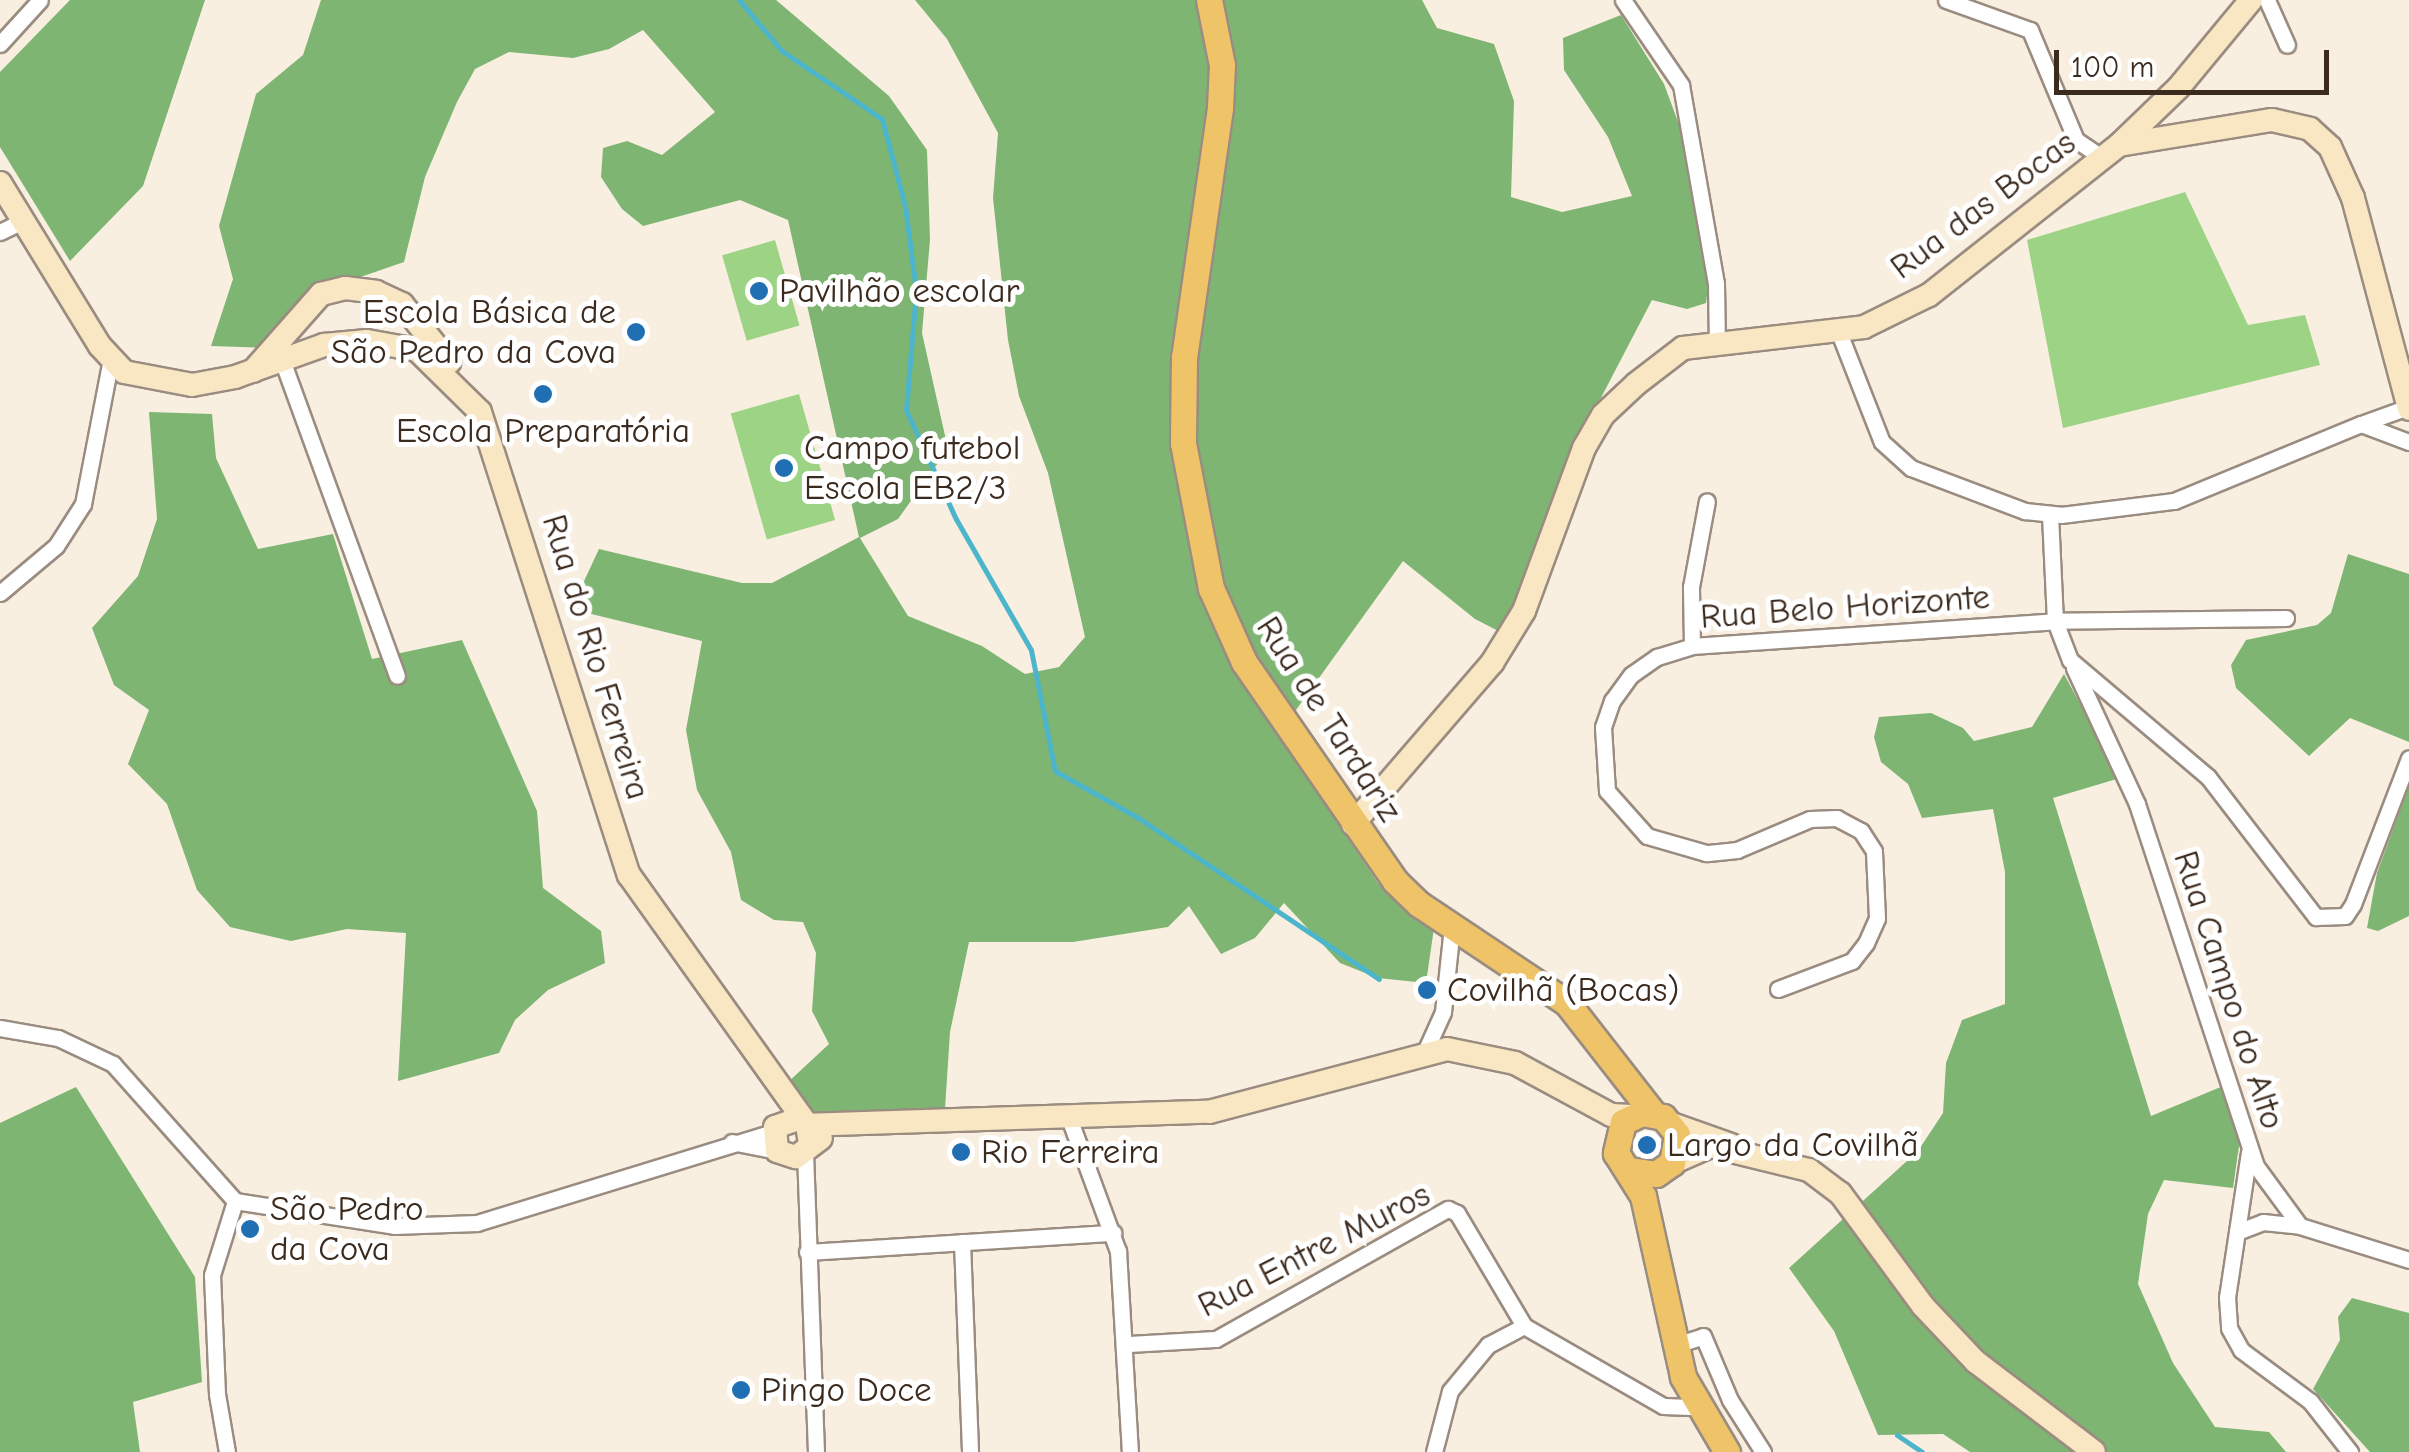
<!DOCTYPE html>
<html>
<head>
<meta charset="utf-8">
<style>
  body { margin:0 }
  #map { position:relative; width:2409px; height:1452px; overflow:hidden; background:#f9efe1; font-family:"Comic Neue",sans-serif }
  div>[style] { position:absolute }
  [style*='--x'] { left:calc(var(--x)*1px); top:calc(var(--y)*1px); width:calc(var(--w)*1px); rotate:calc(var(--a)*1deg) }
  .green>* { inset:0; background:#9dd384; transform-origin:0 0 }
  .forest>* { inset:0; background:#7eb572 }
  .stream>* { height:5px; margin:-2.5px; padding:0 2.5px; transform-origin:2.5px; border-radius:2.5px; background:#4db5cb }
  .roads { filter:drop-shadow(2px 0 #9a8c80) drop-shadow(-2px 0 #9a8c80) drop-shadow(0 2px #9a8c80) drop-shadow(0 -2px #9a8c80) }
  .street>* { height:15px; margin:-7.5px; padding:0 7.5px; transform-origin:7.5px; border-radius:7.5px; background:#fff }
  .secondary>* { height:22px; margin:-11px; padding:0 11px; transform-origin:11px; border-radius:11px; background:#f9e7c3 }
  .primary>* { height:25px; margin:-12.5px; padding:0 12.5px; transform-origin:12.5px; border-radius:12.5px; background:#efc469 }
  .dots>* { width:28px; height:28px; translate:-50% -50%; box-sizing:border-box; border:5px solid #fff; border-radius:50% }
  span { translate:-50% -50%; white-space:nowrap; text-align:center; line-height:1.15; -webkit-text-stroke:10px #fff; paint-order:stroke }
  .street-label { font-size:35px; color:#3b2a1e }
  .poi-label { font-size:35px; color:#3b2a1e }
  .left { translate:0 -50%; text-align:left }
  .right { translate:-100% -50%; text-align:right }
  .scale { position:absolute; left:2054px; top:50px; width:275px; height:45px; box-sizing:border-box; border:5px solid #3b2a1e; border-top:0; padding-left:12px; font-size:30px; line-height:35px; white-space:nowrap; color:#3b2a1e; -webkit-text-stroke:8px #fff; paint-order:stroke }
</style>
</head>
<body>
<div id="map">
  <div class="green">
    <div style="clip-path:polygon(2185px 192px,2248px 325px,2305px 315px,2320px 365px,2063px 428px,2027px 240px)"></div>
    <div style="left:775px;top:240px;width:89px;height:55px;rotate:74deg"></div>
    <div style="left:799px;top:394px;width:131px;height:71px;rotate:74deg"></div>
  </div>
  <div class="forest">
    <div style="clip-path:polygon(70px 0,205px 0,143px 186px,70px 261px,0 147px,0 72px)"></div>
    <div style="clip-path:polygon(321px 0,776px 0,889px 96px,927px 150px,930px 240px,922px 333px,948px 449px,898px 519px,860px 538px,908px 616px,982px 646px,1025px 674px,1059px 667px,1085px 637px,1048px 473px,1019px 396px,1008px 340px,993px 198px,998px 133px,947px 39px,915px 0,1422px 0,1437px 28px,1494px 44px,1514px 101px,1511px 197px,1562px 212px,1632px 196px,1608px 137px,1564px 70px,1563px 38px,1621px 15px,1664px 84px,1687px 146px,1710px 273px,1706px 303px,1687px 309px,1652px 300px,1592px 415px,1512px 638px,1475px 619px,1403px 561px,1278px 735px,1378px 883px,1434px 928px,1426px 983px,1378px 978px,1340px 963px,1284px 903px,1255px 938px,1221px 954px,1189px 906px,1168px 927px,1073px 942px,969px 942px,950px 1032px,945px 1109px,817px 1117px,803px 1109px,786px 1084px,829px 1044px,812px 1011px,816px 953px,803px 922px,774px 920px,741px 900px,731px 852px,697px 790px,686px 730px,702px 641px,571px 609px,599px 549px,742px 583px,772px 583px,859px 537px,788px 220px,740px 200px,643px 226px,622px 209px,601px 177px,603px 148px,627px 141px,662px 155px,715px 112px,643px 30px,609px 49px,573px 58px,509px 52px,475px 69px,457px 102px,425px 177px,404px 262px,317px 292px,270px 348px,211px 346px,233px 279px,219px 226px,256px 94px,303px 55px)"></div>
    <div style="clip-path:polygon(149px 412px,212px 414px,216px 458px,258px 549px,333px 534px,372px 659px,462px 640px,537px 811px,543px 888px,601px 931px,605px 963px,548px 990px,515px 1020px,499px 1053px,398px 1081px,406px 933px,347px 929px,291px 941px,230px 927px,197px 890px,167px 804px,128px 764px,149px 710px,114px 685px,92px 628px,138px 576px,157px 519px)"></div>
    <div style="clip-path:polygon(2348px 554px,2409px 574px,2409px 742px,2350px 718px,2309px 756px,2236px 688px,2231px 665px,2246px 640px,2317px 625px,2331px 613px)"></div>
    <div style="clip-path:polygon(2064px 674px,2120px 778px,2053px 798px,2151px 1116px,2223px 1086px,2240px 1139px,2233px 1188px,2164px 1180px,2148px 1214px,2138px 1284px,2173px 1363px,2215px 1427px,2269px 1432px,2286px 1452px,1970px 1452px,1943px 1434px,1878px 1435px,1834px 1331px,1789px 1268px,1918px 1151px,1943px 1113px,1946px 1063px,1962px 1020px,2005px 1004px,2005px 872px,1993px 809px,1922px 818px,1908px 784px,1881px 762px,1874px 737px,1879px 717px,1931px 713px,1963px 728px,1974px 741px,2032px 727px)"></div>
    <div style="clip-path:polygon(2409px 786px,2409px 916px,2378px 931px,2367px 928px,2377px 873px)"></div>
    <div style="clip-path:polygon(76px 1087px,195px 1277px,202px 1382px,133px 1402px,140px 1452px,0 1452px,0 1123px)"></div>
    <div style="clip-path:polygon(2352px 1298px,2409px 1313px,2409px 1452px,2370px 1452px,2313px 1389px,2340px 1340px,2338px 1317px)"></div>
  </div>
  <div class="stream">
    <div style="--x:739;--y:0;--w:67;--a:49.9"></div>
    <div style="--x:782;--y:51;--w:121;--a:34.2"></div>
    <div style="--x:882;--y:119;--w:90;--a:75.2"></div>
    <div style="--x:905;--y:206;--w:86;--a:82.6"></div>
    <div style="--x:916;--y:291;--w:119;--a:94.8"></div>
    <div style="--x:906;--y:410;--w:120;--a:65.4"></div>
    <div style="--x:956;--y:519;--w:151;--a:60.2"></div>
    <div style="--x:1031;--y:650;--w:123;--a:78.8"></div>
    <div style="--x:1055;--y:771;--w:94;--a:29.3"></div>
    <div style="--x:1137;--y:817;--w:291;--a:33.8"></div>
    <div style="--x:1897;--y:1435;--w:30;--a:34"></div>
  </div>
  <div class="roads">
    <div class="street">
      <div style="--x:1623;--y:0;--w:103;--a:55.7"></div>
      <div style="--x:1681;--y:85;--w:201;--a:80"></div>
      <div style="--x:1716;--y:283;--w:61;--a:89.1"></div>
      <div style="--x:1946;--y:0;--w:89;--a:19.7"></div>
      <div style="--x:2030;--y:30;--w:119;--a:67.3"></div>
      <div style="--x:2076;--y:140;--w:34;--a:34"></div>
      <div style="--x:2267;--y:0;--w:49;--a:66"></div>
      <div style="--x:0;--y:44;--w:59;--a:-47.7"></div>
      <div style="--x:0;--y:232;--w:25;--a:-26"></div>
      <div style="--x:1838;--y:330;--w:120;--a:68.6"></div>
      <div style="--x:1882;--y:442;--w:39;--a:42"></div>
      <div style="--x:1911;--y:468;--w:122;--a:20.7"></div>
      <div style="--x:2025;--y:511;--w:36;--a:6"></div>
      <div style="--x:2061;--y:515;--w:114;--a:-7.1"></div>
      <div style="--x:2174;--y:501;--w:202;--a:-22.4"></div>
      <div style="--x:2361;--y:424;--w:51;--a:20.6"></div>
      <div style="--x:282;--y:360;--w:336;--a:70"></div>
      <div style="--x:2361;--y:424;--w:50;--a:-19.9"></div>
      <div style="--x:0;--y:593;--w:73;--a:-40"></div>
      <div style="--x:56;--y:546;--w:50;--a:-57.3"></div>
      <div style="--x:83;--y:504;--w:149;--a:-79.1"></div>
      <div style="--x:2286;--y:618;--w:231;--a:179.3"></div>
      <div style="--x:2055;--y:621;--w:42;--a:69"></div>
      <div style="--x:2070;--y:660;--w:181;--a:40.3"></div>
      <div style="--x:2208;--y:777;--w:177;--a:52.4"></div>
      <div style="--x:2316;--y:917;--w:29;--a:-2"></div>
      <div style="--x:2345;--y:916;--w:14;--a:-56"></div>
      <div style="--x:2353;--y:904;--w:156;--a:-69"></div>
      <div style="--x:1692;--y:646;--w:59;--a:-91"></div>
      <div style="--x:1691;--y:587;--w:87;--a:-79.5"></div>
      <div style="--x:2074;--y:668;--w:150;--a:65.1"></div>
      <div style="--x:2137;--y:804;--w:381;--a:71.8"></div>
      <div style="--x:2256;--y:1166;--w:74;--a:53.7"></div>
      <div style="--x:2300;--y:1226;--w:114;--a:17.3"></div>
      <div style="--x:1778;--y:989;--w:79;--a:-20.7"></div>
      <div style="--x:1852;--y:961;--w:23;--a:-52"></div>
      <div style="--x:1866;--y:943;--w:27;--a:-66"></div>
      <div style="--x:1877;--y:918;--w:67;--a:-92.6"></div>
      <div style="--x:1874;--y:851;--w:24;--a:-123"></div>
      <div style="--x:1861;--y:831;--w:27;--a:-152"></div>
      <div style="--x:1837;--y:818;--w:27;--a:178"></div>
      <div style="--x:1810;--y:819;--w:79;--a:157"></div>
      <div style="--x:1737;--y:850;--w:31;--a:174"></div>
      <div style="--x:1706;--y:853;--w:61;--a:-163.9"></div>
      <div style="--x:1647;--y:836;--w:60;--a:-131.6"></div>
      <div style="--x:1607;--y:791;--w:64;--a:-93.6"></div>
      <div style="--x:1603;--y:727;--w:28;--a:-71"></div>
      <div style="--x:1612;--y:701;--w:32;--a:-54"></div>
      <div style="--x:1631;--y:675;--w:32;--a:-35"></div>
      <div style="--x:1657;--y:657;--w:37;--a:-17"></div>
      <div style="--x:1692;--y:646;--w:364;--a:-3.9"></div>
      <div style="--x:2055;--y:621;--w:107;--a:-92.7"></div>
      <div style="--x:0;--y:1028;--w:59;--a:9.8"></div>
      <div style="--x:58;--y:1038;--w:61;--a:25.3"></div>
      <div style="--x:113;--y:1064;--w:183;--a:48.3"></div>
      <div style="--x:1424;--y:1054;--w:46;--a:-65.7"></div>
      <div style="--x:1443;--y:1012;--w:86;--a:-84"></div>
      <div style="--x:1069;--y:1118;--w:142;--a:69.8"></div>
      <div style="--x:1118;--y:1251;--w:201;--a:86.6"></div>
      <div style="--x:732;--y:1142;--w:46;--a:11.3"></div>
      <div style="--x:805;--y:1152;--w:300;--a:87.9"></div>
      <div style="--x:2249;--y:1152;--w:147;--a:98.6"></div>
      <div style="--x:2227;--y:1297;--w:31;--a:86"></div>
      <div style="--x:2229;--y:1328;--w:25;--a:61"></div>
      <div style="--x:2241;--y:1350;--w:86;--a:36.5"></div>
      <div style="--x:2310;--y:1401;--w:65;--a:51.9"></div>
      <div style="--x:235;--y:1201;--w:161;--a:8.9"></div>
      <div style="--x:394;--y:1226;--w:83;--a:-2.1"></div>
      <div style="--x:477;--y:1223;--w:310;--a:-17.1"></div>
      <div style="--x:2237;--y:1232;--w:28;--a:-21"></div>
      <div style="--x:2263;--y:1222;--w:37;--a:6"></div>
      <div style="--x:962;--y:1242;--w:210;--a:87.8"></div>
      <div style="--x:807;--y:1252;--w:307;--a:-3.6"></div>
      <div style="--x:1128;--y:1344;--w:88;--a:-3.3"></div>
      <div style="--x:1216;--y:1339;--w:266;--a:-29.3"></div>
      <div style="--x:1448;--y:1209;--w:10;--a:24"></div>
      <div style="--x:1457;--y:1213;--w:131;--a:59.3"></div>
      <div style="--x:1676;--y:1345;--w:28;--a:-18"></div>
      <div style="--x:1703;--y:1336;--w:69;--a:67.1"></div>
      <div style="--x:1730;--y:1400;--w:62;--a:57.6"></div>
      <div style="--x:227;--y:1452;--w:59;--a:-99.8"></div>
      <div style="--x:217;--y:1394;--w:119;--a:-92.4"></div>
      <div style="--x:212;--y:1275;--w:77;--a:-72.7"></div>
      <div style="--x:1434;--y:1452;--w:63;--a:-75.3"></div>
      <div style="--x:1450;--y:1391;--w:60;--a:-50.4"></div>
      <div style="--x:1488;--y:1345;--w:41;--a:-27.8"></div>
      <div style="--x:1524;--y:1326;--w:160;--a:29.9"></div>
      <div style="--x:1663;--y:1406;--w:34;--a:2"></div>
    </div>
    <div class="secondary">
      <div style="--x:2119;--y:145;--w:155;--a:-9.3"></div>
      <div style="--x:2272;--y:120;--w:39;--a:13"></div>
      <div style="--x:2310;--y:129;--w:27;--a:42"></div>
      <div style="--x:2330;--y:147;--w:56;--a:65.7"></div>
      <div style="--x:2353;--y:198;--w:218;--a:75.1"></div>
      <div style="--x:0;--y:183;--w:191;--a:58.5"></div>
      <div style="--x:100;--y:346;--w:35;--a:47"></div>
      <div style="--x:124;--y:372;--w:69;--a:10.8"></div>
      <div style="--x:192;--y:385;--w:44;--a:-10.5"></div>
      <div style="--x:235;--y:377;--w:95;--a:-19.8"></div>
      <div style="--x:324;--y:345;--w:43;--a:-5.3"></div>
      <div style="--x:367;--y:341;--w:51;--a:10.2"></div>
      <div style="--x:417;--y:350;--w:88;--a:44.5"></div>
      <div style="--x:480;--y:412;--w:486;--a:72.2"></div>
      <div style="--x:629;--y:875;--w:307;--a:54.5"></div>
      <div style="--x:807;--y:1125;--w:18;--a:81"></div>
      <div style="--x:253;--y:371;--w:103;--a:-48.6"></div>
      <div style="--x:321;--y:294;--w:25;--a:-14"></div>
      <div style="--x:345;--y:288;--w:31;--a:7"></div>
      <div style="--x:376;--y:292;--w:29;--a:25"></div>
      <div style="--x:402;--y:304;--w:75;--a:51"></div>
      <div style="--x:1353;--y:824;--w:213;--a:-49.2"></div>
      <div style="--x:1492;--y:663;--w:61;--a:-58.4"></div>
      <div style="--x:1524;--y:611;--w:174;--a:-69.8"></div>
      <div style="--x:1584;--y:448;--w:38;--a:-60"></div>
      <div style="--x:1603;--y:415;--w:45;--a:-43.2"></div>
      <div style="--x:1636;--y:384;--w:59;--a:-37.5"></div>
      <div style="--x:1683;--y:348;--w:182;--a:-6.6"></div>
      <div style="--x:1864;--y:327;--w:72;--a:-26.2"></div>
      <div style="--x:1929;--y:295;--w:242;--a:-38.3"></div>
      <div style="--x:2119;--y:145;--w:83;--a:-44"></div>
      <div style="--x:2179;--y:87;--w:113;--a:-50.4"></div>
      <div style="--x:798;--y:1119;--w:24;--a:161"></div>
      <div style="--x:775;--y:1127;--w:24;--a:85"></div>
      <div style="--x:777;--y:1151;--w:20;--a:18"></div>
      <div style="--x:796;--y:1157;--w:31;--a:-37"></div>
      <div style="--x:1672;--y:1124;--w:63;--a:19.6"></div>
      <div style="--x:807;--y:1125;--w:402;--a:-1.9"></div>
      <div style="--x:1209;--y:1112;--w:246;--a:-14.8"></div>
      <div style="--x:1447;--y:1049;--w:69;--a:11.6"></div>
      <div style="--x:1515;--y:1063;--w:109;--a:28.4"></div>
      <div style="--x:1611;--y:1115;--w:21;--a:3"></div>
      <div style="--x:1672;--y:1163;--w:43;--a:-23.6"></div>
      <div style="--x:1711;--y:1146;--w:101;--a:13.8"></div>
      <div style="--x:1809;--y:1170;--w:39;--a:37"></div>
      <div style="--x:1840;--y:1193;--w:140;--a:53.7"></div>
      <div style="--x:1923;--y:1306;--w:77;--a:46.6"></div>
      <div style="--x:1976;--y:1362;--w:148;--a:37.3"></div>
    </div>
    <div class="primary">
      <div style="--x:1209;--y:0;--w:66;--a:78.7"></div>
      <div style="--x:1222;--y:65;--w:43;--a:92.7"></div>
      <div style="--x:1220;--y:108;--w:252;--a:98.2"></div>
      <div style="--x:1184;--y:357;--w:86;--a:90.7"></div>
      <div style="--x:1183;--y:443;--w:148;--a:79.1"></div>
      <div style="--x:1211;--y:588;--w:81;--a:66"></div>
      <div style="--x:1244;--y:662;--w:266;--a:55.4"></div>
      <div style="--x:1395;--y:881;--w:33;--a:44"></div>
      <div style="--x:1419;--y:904;--w:178;--a:33.8"></div>
      <div style="--x:1567;--y:1003;--w:140;--a:52"></div>
      <div style="--x:1628;--y:1170;--w:28;--a:8"></div>
      <div style="--x:1656;--y:1174;--w:19;--a:-35"></div>
      <div style="--x:1672;--y:1163;--w:29;--a:-80"></div>
      <div style="--x:1677;--y:1134;--w:22;--a:-129"></div>
      <div style="--x:1663;--y:1117;--w:21;--a:-169"></div>
      <div style="--x:1642;--y:1113;--w:21;--a:155"></div>
      <div style="--x:1623;--y:1122;--w:32;--a:103"></div>
      <div style="--x:1616;--y:1153;--w:51;--a:57.9"></div>
      <div style="--x:1643;--y:1196;--w:185;--a:77.5"></div>
      <div style="--x:1683;--y:1377;--w:87;--a:59.6"></div>
    </div>
  </div>
  <div class="dots">
    <div style="left:759px;top:291px;background:#1f6fb2"></div>
    <div style="left:636px;top:332px;background:#1f6fb2"></div>
    <div style="left:543px;top:394px;background:#1f6fb2"></div>
    <div style="left:784px;top:468px;background:#1f6fb2"></div>
    <div style="left:1427px;top:990px;background:#1f6fb2"></div>
    <div style="left:1647px;top:1145px;background:#1f6fb2"></div>
    <div style="left:961px;top:1152px;background:#1f6fb2"></div>
    <div style="left:250px;top:1229px;background:#1f6fb2"></div>
    <div style="left:741px;top:1390px;background:#1f6fb2"></div>
  </div>
  <div class="street-label">
    <span style="left:1983px;top:205px;rotate:-37deg">Rua das Bocas</span>
    <span style="left:1845px;top:607px;rotate:-4deg">Rua Belo Horizonte</span>
    <span style="left:596px;top:657px;rotate:73deg">Rua do Rio Ferreira</span>
    <span style="left:1329px;top:719px;rotate:57deg">Rua de Tardariz</span>
    <span style="left:2229px;top:990px;rotate:72deg">Rua Campo do Alto</span>
    <span style="left:1314px;top:1250px;rotate:-27deg">Rua Entre Muros</span>
  </div>
  <div class="poi-label">
    <span class="left" style="left:779px;top:291px">Pavilhão escolar</span>
    <span class="right" style="left:616px;top:332px">Escola Básica de<br>São Pedro da Cova</span>
    <span style="left:543px;top:431px">Escola Preparatória</span>
    <span class="left" style="left:804px;top:468px">Campo futebol<br>Escola EB2/3</span>
    <span class="left" style="left:1447px;top:990px">Covilhã (Bocas)</span>
    <span class="left" style="left:1667px;top:1145px">Largo da Covilhã</span>
    <span class="left" style="left:981px;top:1152px">Rio Ferreira</span>
    <span class="left" style="left:270px;top:1229px">São Pedro<br>da Cova</span>
    <span class="left" style="left:761px;top:1390px">Pingo Doce</span>
  </div>
  <div class="scale">100 m</div>
</div>
</body>
</html>
